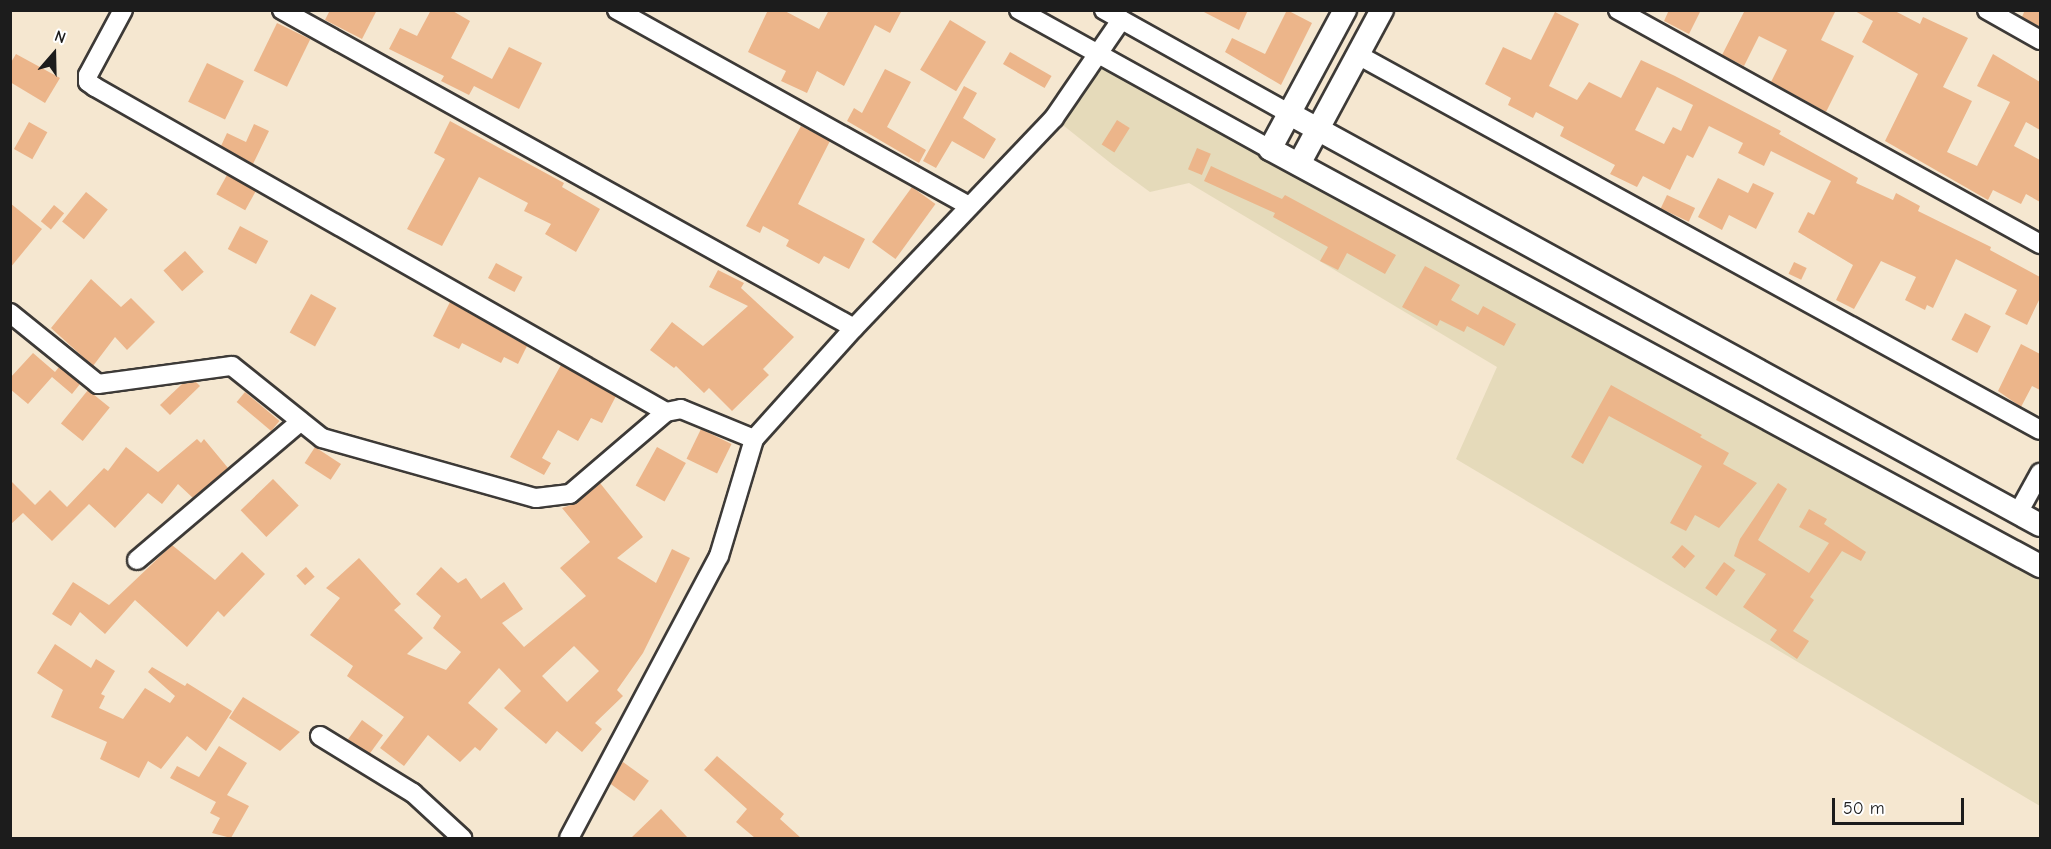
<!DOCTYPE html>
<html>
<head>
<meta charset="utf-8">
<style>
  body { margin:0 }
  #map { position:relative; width:2051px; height:849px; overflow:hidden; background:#f5e7d0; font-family:"Comic Neue",sans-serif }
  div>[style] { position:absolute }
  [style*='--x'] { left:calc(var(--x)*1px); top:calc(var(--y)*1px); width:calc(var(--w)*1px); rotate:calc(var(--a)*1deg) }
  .built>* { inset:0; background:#e5daba }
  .building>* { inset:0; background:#ecb58a; transform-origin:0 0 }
  .roads { filter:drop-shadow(2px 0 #3d3a37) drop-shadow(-2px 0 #3d3a37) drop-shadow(0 2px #3d3a37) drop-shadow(0 -2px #3d3a37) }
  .minor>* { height:18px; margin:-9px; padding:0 9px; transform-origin:9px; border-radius:9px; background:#fff }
  .tertiary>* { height:22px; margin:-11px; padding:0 11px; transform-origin:11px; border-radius:11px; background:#fff }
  span { translate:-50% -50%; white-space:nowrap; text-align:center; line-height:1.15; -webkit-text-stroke:4.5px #fff; paint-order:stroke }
  .frame { position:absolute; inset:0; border:12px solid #1c1c1c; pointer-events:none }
  .north { position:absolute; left:24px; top:24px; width:60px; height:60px; -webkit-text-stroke:4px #fff; paint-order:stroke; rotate:20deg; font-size:16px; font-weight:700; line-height:24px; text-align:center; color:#1c1c1c }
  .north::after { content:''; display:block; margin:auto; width:21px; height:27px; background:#1c1c1c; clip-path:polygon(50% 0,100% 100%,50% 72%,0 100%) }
  .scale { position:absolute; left:1832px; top:798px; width:132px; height:27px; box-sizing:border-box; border:3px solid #1c1c1c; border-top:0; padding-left:8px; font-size:18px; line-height:21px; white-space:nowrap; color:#1c1c1c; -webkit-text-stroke:4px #fff; paint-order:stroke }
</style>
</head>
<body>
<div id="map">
  <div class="built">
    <div style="clip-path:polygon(1100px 55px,2040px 566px,2040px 806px,1456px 459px,1497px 367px,1189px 183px,1150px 192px,1113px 165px,1054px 118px)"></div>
  </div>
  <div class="building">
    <div style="clip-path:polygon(330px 10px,377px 10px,362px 39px,325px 20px)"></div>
    <div style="clip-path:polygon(431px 10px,451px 10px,470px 21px,451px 58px,492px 79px,509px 47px,542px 63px,519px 109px,474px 86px,469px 95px,441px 81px,444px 76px,389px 49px,400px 28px,417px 36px)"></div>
    <div style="clip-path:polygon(768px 10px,783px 10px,819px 29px,829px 10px,902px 10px,890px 33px,875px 25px,844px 86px,817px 71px,807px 93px,781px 81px,786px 71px,748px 52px)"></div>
    <div style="clip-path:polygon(1200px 10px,1248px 10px,1239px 30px)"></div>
    <div style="clip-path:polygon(1287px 10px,1312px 23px,1281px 85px,1225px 52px,1232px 38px,1265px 54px)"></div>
    <div style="clip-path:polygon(1669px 10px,1701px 10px,1689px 34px,1664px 21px)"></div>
    <div style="clip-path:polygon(1745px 10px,1836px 10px,1821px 40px,1854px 56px,1826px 112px,1771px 82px,1787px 50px,1759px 36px,1744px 66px,1722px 55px)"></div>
    <div style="clip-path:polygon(1853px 10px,1893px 10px,1920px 24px,1923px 17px,1968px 38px,1943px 87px,1972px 101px,1947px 152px,1977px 166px,2010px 102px,1977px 86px,1993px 54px,2040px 82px,2040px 130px,2026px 122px,2014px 146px,2040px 160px,2040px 202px,2026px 194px,2021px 204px,1993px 190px,1988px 200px,1885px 141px,1918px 74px,1862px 42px,1873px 21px)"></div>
    <div style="clip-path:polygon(2025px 10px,2040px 10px,2040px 27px,2022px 17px)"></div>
    <div style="clip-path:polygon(evenodd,1555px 12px,1579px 24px,1549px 86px,1577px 100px,1589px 82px,1621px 98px,1641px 60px,1675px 76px,1781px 131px,1779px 134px,1858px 178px,1856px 183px,1893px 200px,1896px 193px,1920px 206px,1918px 211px,1991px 247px,1990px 250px,2040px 277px,2040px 298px,2027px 325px,2005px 314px,2017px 290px,1956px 259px,1933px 308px,1927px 305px,1925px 310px,1905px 300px,1916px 277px,1881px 261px,1854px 309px,1836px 300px,1853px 265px,1798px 232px,1808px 212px,1814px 215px,1831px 181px,1771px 151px,1764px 166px,1738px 153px,1743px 143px,1709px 126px,1693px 158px,1687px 155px,1670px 190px,1643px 176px,1637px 187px,1610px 174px,1615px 165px,1560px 136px,1564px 127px,1536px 112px,1533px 118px,1508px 105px,1511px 98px,1485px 84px,1503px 47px,1531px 60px,1555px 12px,1657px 87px,1693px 105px,1681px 131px,1673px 127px,1664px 144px,1635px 130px,1657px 87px)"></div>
    <div style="left:950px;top:20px;width:42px;height:58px;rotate:31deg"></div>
    <div style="left:277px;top:23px;width:37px;height:53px;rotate:26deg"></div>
    <div style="left:1010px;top:52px;width:48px;height:14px;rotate:30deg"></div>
    <div style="clip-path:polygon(16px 54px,60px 78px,45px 103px,10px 82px,10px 64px)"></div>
    <div style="left:207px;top:63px;width:41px;height:43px;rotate:26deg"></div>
    <div style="clip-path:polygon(885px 69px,911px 82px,887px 127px,926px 150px,919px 163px,847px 121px,854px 108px,862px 113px)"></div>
    <div style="clip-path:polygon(964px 86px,977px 93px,963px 118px,996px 139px,984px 159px,952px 141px,936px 168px,923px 161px)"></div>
    <div style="left:1117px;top:120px;width:15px;height:29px;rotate:32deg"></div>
    <div style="clip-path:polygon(450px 121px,564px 183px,562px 187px,600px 209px,576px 252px,545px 234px,551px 224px,524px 211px,528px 203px,479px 177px,442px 246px,407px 229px,445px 159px,434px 153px)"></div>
    <div style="left:29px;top:122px;width:21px;height:31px;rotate:29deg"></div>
    <div style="clip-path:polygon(254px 124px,269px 131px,253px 164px,221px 146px,227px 133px,246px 142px)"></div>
    <div style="clip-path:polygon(801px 126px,830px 141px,798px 204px,865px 239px,849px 269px,824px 256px,819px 264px,786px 246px,789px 240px,763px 226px,760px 233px,746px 226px)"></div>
    <div style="left:1197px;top:148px;width:15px;height:23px;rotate:23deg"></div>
    <div style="clip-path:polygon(1211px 166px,1282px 199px,1285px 195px,1396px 255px,1385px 274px,1347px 253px,1338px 270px,1320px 261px,1328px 247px,1273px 217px,1275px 213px,1204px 181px)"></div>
    <div style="left:227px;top:175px;width:33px;height:22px;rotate:29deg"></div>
    <div style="clip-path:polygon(1718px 178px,1748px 193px,1753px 183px,1774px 193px,1756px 229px,1729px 215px,1722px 230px,1698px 217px)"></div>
    <div style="left:912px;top:187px;width:29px;height:68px;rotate:36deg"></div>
    <div style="left:86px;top:192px;width:28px;height:38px;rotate:39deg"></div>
    <div style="left:1667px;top:195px;width:31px;height:15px;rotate:25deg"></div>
    <div style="clip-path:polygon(10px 203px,42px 229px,10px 268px)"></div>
    <div style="left:54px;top:205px;width:13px;height:21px;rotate:39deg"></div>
    <div style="left:240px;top:226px;width:32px;height:26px;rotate:28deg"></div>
    <div style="left:185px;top:251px;width:28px;height:29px;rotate:48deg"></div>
    <div style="left:1794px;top:262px;width:14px;height:13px;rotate:25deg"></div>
    <div style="left:496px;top:263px;width:30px;height:17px;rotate:28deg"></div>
    <div style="clip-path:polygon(1425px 266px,1460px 285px,1451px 300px,1478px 315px,1483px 306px,1516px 324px,1504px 346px,1467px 326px,1464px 332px,1440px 320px,1437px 326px,1402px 307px)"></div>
    <div style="clip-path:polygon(718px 270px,744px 283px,741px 288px,794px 337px,763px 369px,769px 375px,732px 411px,709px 388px,704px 393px,676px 366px,674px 368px,650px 350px,672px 322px,703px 346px,748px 306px,709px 287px)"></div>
    <div style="clip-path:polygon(91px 279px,121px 307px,131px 298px,155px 322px,127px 350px,115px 337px,93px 366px,51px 328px)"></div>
    <div style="left:311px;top:294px;width:29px;height:44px;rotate:29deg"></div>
    <div style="clip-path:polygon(450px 302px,527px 346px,518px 364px,504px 357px,501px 363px,462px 343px,459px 349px,433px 336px)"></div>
    <div style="left:1965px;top:313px;width:29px;height:30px;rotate:27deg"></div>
    <div style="clip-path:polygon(2021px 344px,2040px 354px,2040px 390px,2032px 386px,2021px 407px,1998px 391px)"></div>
    <div style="clip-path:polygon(33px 353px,55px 372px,59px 367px,80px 384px,72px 394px,52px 377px,28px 404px,10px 389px,10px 378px)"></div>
    <div style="clip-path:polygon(561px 365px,616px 396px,602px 423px,591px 418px,578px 441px,558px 430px,542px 458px,551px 463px,544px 475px,510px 457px)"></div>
    <div style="clip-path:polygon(196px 382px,200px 386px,170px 415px,160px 405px,182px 384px)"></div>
    <div style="clip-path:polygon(1611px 385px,1702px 435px,1700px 437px,1729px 453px,1723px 464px,1757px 483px,1719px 528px,1695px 515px,1686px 531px,1670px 523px,1702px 466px,1609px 416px,1583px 464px,1571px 457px)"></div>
    <div style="left:88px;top:390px;width:28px;height:43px;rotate:39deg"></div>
    <div style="left:245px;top:392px;width:45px;height:13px;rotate:40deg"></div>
    <div style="left:701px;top:429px;width:34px;height:33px;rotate:26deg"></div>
    <div style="clip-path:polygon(197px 439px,201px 443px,204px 439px,228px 468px,193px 498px,178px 484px,162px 504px,148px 493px,115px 528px,89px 504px,52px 541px,23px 513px,10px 525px,10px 480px,35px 505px,50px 490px,67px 507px,104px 468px,108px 471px,126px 447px,158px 472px)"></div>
    <div style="left:315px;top:447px;width:31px;height:19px;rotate:33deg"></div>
    <div style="left:657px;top:447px;width:33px;height:44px;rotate:29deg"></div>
    <div style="left:273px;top:479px;width:37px;height:45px;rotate:46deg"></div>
    <div style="clip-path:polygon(evenodd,600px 483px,643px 537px,617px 558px,656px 583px,672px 549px,690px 558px,643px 653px,617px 690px,623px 696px,595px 723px,602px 729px,582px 752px,557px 731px,546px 744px,504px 708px,521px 691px,499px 668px,468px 703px,498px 729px,480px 751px,475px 747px,460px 762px,428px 735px,404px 766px,380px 748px,404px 717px,347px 676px,353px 666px,310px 635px,340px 598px,326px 588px,359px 558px,401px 604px,394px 610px,423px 638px,407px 654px,446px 670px,461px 652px,433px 628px,441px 616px,416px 594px,441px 567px,458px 583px,466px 578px,481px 599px,504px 582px,523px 609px,502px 623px,524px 647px,586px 596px,560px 568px,590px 542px,562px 508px,577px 503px,600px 483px,574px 646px,599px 671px,567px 702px,542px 676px,574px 646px)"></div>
    <div style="clip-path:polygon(1778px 483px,1787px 489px,1758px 540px,1809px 573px,1829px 543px,1799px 527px,1809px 509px,1827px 519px,1824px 524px,1866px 552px,1861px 561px,1842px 551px,1810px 597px,1814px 600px,1793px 631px,1809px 641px,1797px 659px,1770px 640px,1777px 630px,1743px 607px,1766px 574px,1734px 556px,1740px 539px)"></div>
    <div style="clip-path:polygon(172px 545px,215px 580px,242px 552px,265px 574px,224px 617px,218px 611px,187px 647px,135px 600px,105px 634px,80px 612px,71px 626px,52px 614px,73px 582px,109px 605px)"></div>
    <div style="left:1682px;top:545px;width:17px;height:16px;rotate:40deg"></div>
    <div style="left:1724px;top:562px;width:14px;height:32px;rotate:36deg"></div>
    <div style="left:306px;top:567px;width:13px;height:13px;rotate:48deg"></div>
    <div style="clip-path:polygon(55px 644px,91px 668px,96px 659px,115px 671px,101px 694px,105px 696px,99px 708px,123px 719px,145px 688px,170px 703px,175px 696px,148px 672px,152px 667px,185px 686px,187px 683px,232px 711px,206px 751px,187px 736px,161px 769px,148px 761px,139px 778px,100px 759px,107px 742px,51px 717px,63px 690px,37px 673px)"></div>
    <div style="clip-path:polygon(243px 697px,300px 732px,280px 751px,229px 718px)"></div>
    <div style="left:362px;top:720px;width:26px;height:24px;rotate:36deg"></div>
    <div style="clip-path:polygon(219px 746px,247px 763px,227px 795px,249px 806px,231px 838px,212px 833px,220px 818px,210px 813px,216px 802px,170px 778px,177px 766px,199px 777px)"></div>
    <div style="clip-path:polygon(717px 756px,784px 814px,780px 819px,801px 838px,755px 838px,736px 822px,747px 809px,704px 770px)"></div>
    <div style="left:623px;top:762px;width:32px;height:25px;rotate:36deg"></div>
    <div style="clip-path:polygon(661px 809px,688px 838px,631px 838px)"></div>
  </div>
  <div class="roads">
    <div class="minor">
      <div style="--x:123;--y:10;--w:74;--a:118.3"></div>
      <div style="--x:88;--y:75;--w:7;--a:90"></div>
      <div style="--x:88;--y:82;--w:9;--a:36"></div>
      <div style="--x:95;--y:87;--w:657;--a:29.65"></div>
      <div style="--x:282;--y:10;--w:654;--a:29.07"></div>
      <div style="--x:617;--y:10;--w:403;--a:29.1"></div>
      <div style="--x:1019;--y:10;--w:287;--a:29"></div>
      <div style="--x:1104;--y:10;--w:213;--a:29.2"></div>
      <div style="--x:1618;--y:10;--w:483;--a:29"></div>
      <div style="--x:1987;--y:10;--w:61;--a:29.5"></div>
      <div style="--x:1358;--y:55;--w:778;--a:28.8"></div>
      <div style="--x:10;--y:313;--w:113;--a:38.9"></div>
      <div style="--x:98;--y:384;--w:135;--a:-7.7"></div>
      <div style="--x:232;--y:366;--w:115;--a:38.7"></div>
      <div style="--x:322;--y:438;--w:222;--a:15.7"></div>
      <div style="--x:536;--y:498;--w:34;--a:-7"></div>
      <div style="--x:570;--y:494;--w:126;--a:-40.5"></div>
      <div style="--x:666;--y:412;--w:15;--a:-11"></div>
      <div style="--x:681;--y:409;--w:79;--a:22.3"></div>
      <div style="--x:2018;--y:513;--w:46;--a:-61.2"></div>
      <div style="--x:137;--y:560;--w:214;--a:-40.3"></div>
      <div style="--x:320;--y:736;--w:109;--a:31.5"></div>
      <div style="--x:413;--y:793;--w:67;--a:42.6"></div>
      <div style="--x:569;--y:838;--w:319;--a:-62"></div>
      <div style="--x:719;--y:556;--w:122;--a:-73.3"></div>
      <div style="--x:754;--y:439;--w:149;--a:-48"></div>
      <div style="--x:854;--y:328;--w:290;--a:-46.4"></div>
      <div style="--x:1054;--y:118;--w:119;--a:-55.6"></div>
    </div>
    <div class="tertiary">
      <div style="--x:1345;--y:10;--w:158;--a:118.3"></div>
      <div style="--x:1270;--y:149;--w:876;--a:28.44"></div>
      <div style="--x:1290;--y:114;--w:855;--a:28.72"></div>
      <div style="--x:1299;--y:164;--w:175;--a:-61.7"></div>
    </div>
  </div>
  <div class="frame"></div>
  <div class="north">N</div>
  <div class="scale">50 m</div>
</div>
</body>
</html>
